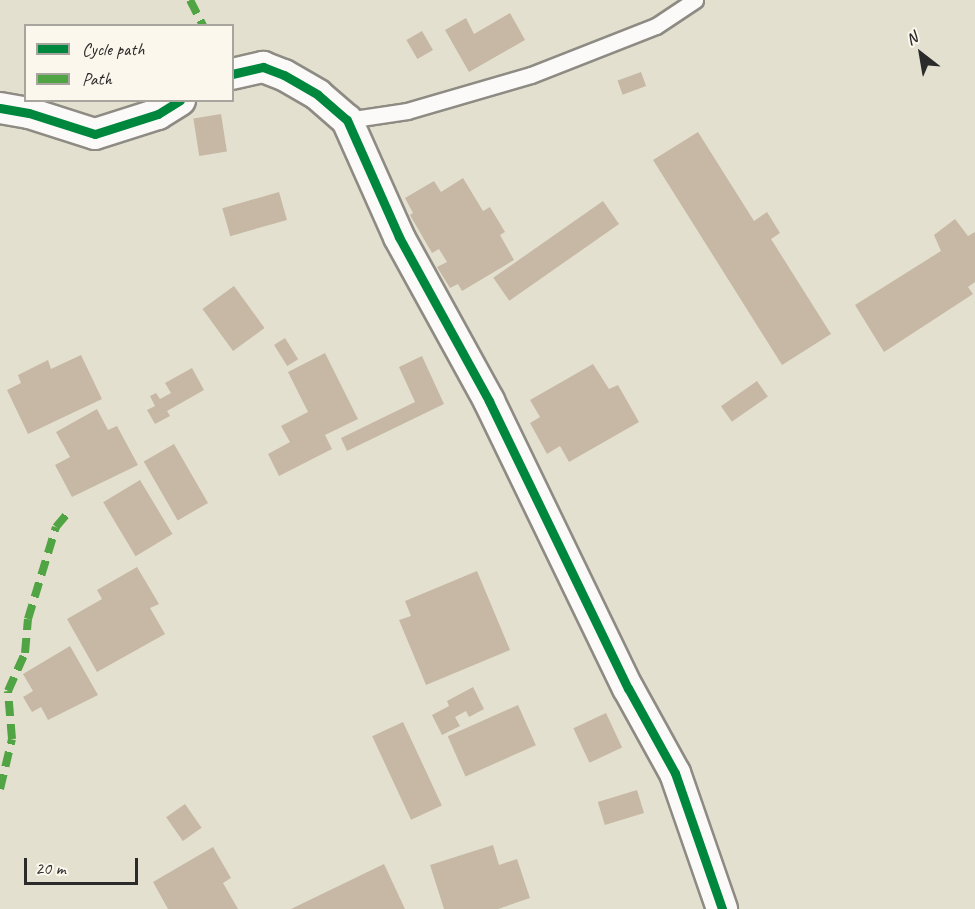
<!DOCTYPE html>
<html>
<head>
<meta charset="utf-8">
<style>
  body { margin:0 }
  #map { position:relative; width:975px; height:909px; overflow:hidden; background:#e4e0cf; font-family:Caveat,sans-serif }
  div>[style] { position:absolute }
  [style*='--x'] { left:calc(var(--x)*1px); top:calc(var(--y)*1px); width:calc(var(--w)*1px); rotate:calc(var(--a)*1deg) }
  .building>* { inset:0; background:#c6b8a4; transform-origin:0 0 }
  .roads { filter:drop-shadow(2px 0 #8d8b83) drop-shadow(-2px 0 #8d8b83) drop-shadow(0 2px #8d8b83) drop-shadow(0 -2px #8d8b83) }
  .lane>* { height:15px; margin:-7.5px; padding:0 7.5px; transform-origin:7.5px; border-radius:7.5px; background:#fbfaf8 }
  .street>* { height:30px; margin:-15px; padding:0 15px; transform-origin:15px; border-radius:15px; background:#fbfaf8 }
  .quiet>* { height:8px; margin-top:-4px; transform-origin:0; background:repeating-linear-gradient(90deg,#51a443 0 15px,transparent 0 23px) }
  .cycleway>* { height:9px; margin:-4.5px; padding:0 4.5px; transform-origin:4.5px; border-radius:4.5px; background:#00873e }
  span { translate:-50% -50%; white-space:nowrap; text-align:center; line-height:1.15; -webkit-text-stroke:4.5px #fbf7ec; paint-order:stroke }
  .legend { position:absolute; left:24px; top:24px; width:210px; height:78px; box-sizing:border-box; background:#fbf7ec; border:2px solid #a8a59f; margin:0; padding:8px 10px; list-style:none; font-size:18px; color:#2b2b2b }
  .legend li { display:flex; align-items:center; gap:12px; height:30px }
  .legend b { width:30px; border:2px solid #a8a59f }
  .north { position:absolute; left:891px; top:24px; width:60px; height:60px; -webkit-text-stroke:4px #fbf7ec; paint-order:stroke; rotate:329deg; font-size:16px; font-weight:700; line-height:24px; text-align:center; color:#2b2b2b }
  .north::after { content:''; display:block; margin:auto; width:21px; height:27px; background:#2b2b2b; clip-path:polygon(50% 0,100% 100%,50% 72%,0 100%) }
  .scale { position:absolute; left:24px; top:858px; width:114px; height:27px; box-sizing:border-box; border:3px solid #2b2b2b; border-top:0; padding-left:8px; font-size:18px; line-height:21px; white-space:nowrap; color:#2b2b2b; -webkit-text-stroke:4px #fbf7ec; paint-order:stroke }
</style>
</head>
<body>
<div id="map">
  <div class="building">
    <div style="clip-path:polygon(510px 13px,525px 40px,469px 72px,445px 30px,466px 18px,474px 34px)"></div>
    <div style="left:422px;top:31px;width:22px;height:18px;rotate:60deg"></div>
    <div style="left:641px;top:72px;width:15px;height:25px;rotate:70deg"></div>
    <div style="left:221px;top:114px;width:38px;height:28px;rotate:81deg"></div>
    <div style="clip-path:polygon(698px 132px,754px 221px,767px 212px,780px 233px,771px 239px,831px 334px,782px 365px,653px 160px)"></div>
    <div style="clip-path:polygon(463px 178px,483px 211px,490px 207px,505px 232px,500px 235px,514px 260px,462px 291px,458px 284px,450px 288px,437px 267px,447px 262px,439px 249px,432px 253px,410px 215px,413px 213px,405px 198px,434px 181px,441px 192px)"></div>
    <div style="left:279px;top:192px;width:29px;height:59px;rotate:74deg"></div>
    <div style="left:603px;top:201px;width:28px;height:134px;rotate:55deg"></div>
    <div style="clip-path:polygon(955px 219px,968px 236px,975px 232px,975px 282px,968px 287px,973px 294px,884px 352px,855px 305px,941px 251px,934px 235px)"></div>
    <div style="left:234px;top:286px;width:52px;height:39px;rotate:54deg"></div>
    <div style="left:285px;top:338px;width:25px;height:13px;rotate:58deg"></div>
    <div style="clip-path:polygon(325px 353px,358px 419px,325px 435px,332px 449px,279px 476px,268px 454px,290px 442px,281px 426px,308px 412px,288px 372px)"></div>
    <div style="clip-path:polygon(81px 355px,102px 399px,28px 434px,7px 390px,21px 383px,18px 375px,48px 360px,51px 369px)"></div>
    <div style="clip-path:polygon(422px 356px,444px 404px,347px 451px,341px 438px,415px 402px,399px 367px)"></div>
    <div style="clip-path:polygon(593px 364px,609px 389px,618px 385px,639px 422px,569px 462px,560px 446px,547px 454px,530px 423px,540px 417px,530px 400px)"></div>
    <div style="clip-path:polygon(192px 368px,204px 390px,167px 411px,170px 416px,155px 424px,147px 410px,155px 406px,150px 396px,156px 393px,160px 399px,171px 393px,165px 383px)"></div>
    <div style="left:757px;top:381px;width:19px;height:44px;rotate:55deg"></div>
    <div style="clip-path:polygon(97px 409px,108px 430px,117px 426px,138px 465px,72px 497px,55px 465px,70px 457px,56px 432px)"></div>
    <div style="left:174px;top:444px;width:68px;height:35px;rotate:60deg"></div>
    <div style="left:140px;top:480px;width:63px;height:43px;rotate:59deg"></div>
    <div style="clip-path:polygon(137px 567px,159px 604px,150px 608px,165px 634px,97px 672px,67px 619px,102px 599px,97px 590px)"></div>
    <div style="clip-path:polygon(477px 571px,510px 650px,426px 685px,399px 620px,411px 616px,405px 601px)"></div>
    <div style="clip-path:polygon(70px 646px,98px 695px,48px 720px,41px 707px,32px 712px,23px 697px,33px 691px,23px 674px)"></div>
    <div style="clip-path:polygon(473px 687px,484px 709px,469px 717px,466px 711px,455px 717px,460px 726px,442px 735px,432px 715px,449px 706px,447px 701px)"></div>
    <div style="left:518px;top:705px;width:44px;height:77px;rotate:66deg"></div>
    <div style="left:606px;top:713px;width:38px;height:36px;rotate:65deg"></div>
    <div style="left:403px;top:722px;width:92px;height:34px;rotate:65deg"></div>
    <div style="left:637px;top:790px;width:24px;height:41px;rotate:73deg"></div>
    <div style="left:185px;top:804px;width:29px;height:23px;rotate:55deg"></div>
    <div style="clip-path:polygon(493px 845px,499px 865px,517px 859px,530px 898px,498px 909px,444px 909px,430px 865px)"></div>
    <div style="clip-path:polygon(213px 847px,231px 878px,223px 883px,238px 909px,168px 909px,153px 882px)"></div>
    <div style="clip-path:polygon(384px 864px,405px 909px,291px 909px)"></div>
  </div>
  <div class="roads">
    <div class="lane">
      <div style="--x:347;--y:120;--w:61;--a:-8.5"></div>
      <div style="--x:407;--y:111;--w:129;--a:-16.2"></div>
      <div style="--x:531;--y:75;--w:134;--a:-21.4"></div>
      <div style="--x:656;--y:26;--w:47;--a:-33.7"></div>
    </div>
    <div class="street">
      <div style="--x:232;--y:74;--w:32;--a:-13"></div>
      <div style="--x:263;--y:67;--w:22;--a:21"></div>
      <div style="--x:284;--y:75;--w:39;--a:30"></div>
      <div style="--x:318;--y:95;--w:38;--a:41"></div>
      <div style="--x:347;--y:120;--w:128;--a:66"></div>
      <div style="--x:399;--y:237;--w:187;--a:61.2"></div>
      <div style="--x:489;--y:401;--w:319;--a:64.2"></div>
      <div style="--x:628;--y:688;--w:97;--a:61.1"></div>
      <div style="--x:675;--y:773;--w:144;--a:70.9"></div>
      <div style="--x:0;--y:108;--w:29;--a:10"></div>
      <div style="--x:29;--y:113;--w:69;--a:17.7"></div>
      <div style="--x:95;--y:134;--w:66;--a:-17.6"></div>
      <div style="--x:158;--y:114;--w:26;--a:-32"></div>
    </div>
  </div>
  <div class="quiet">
    <div style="--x:190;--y:0;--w:29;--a:63"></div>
    <div style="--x:0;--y:789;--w:51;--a:-76.5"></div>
    <div style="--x:12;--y:739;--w:48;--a:-94.8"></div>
    <div style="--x:8;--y:691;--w:42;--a:-65.9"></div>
    <div style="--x:25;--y:653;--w:34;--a:-85"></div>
    <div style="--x:28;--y:619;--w:96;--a:-73.1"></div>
    <div style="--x:56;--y:527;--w:16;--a:-50"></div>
  </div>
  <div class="cycleway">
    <div style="--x:232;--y:74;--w:32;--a:-13"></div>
    <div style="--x:263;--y:67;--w:22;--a:21"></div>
    <div style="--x:284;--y:75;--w:39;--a:30"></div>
    <div style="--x:318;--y:95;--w:38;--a:41"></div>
    <div style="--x:347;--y:120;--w:128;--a:66"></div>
    <div style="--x:399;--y:237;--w:187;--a:61.2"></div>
    <div style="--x:489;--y:401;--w:319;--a:64.2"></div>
    <div style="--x:628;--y:688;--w:97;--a:61.1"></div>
    <div style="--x:675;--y:773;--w:144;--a:70.9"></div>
    <div style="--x:0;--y:108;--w:29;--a:10"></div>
    <div style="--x:29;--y:113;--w:69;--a:17.7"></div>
    <div style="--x:95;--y:134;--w:66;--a:-17.6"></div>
    <div style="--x:158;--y:114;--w:26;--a:-32"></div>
  </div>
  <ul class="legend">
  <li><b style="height:8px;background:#00873e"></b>Cycle path</li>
  <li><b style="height:8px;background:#51a443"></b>Path</li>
  </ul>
  <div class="north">N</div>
  <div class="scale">20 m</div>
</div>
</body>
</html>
